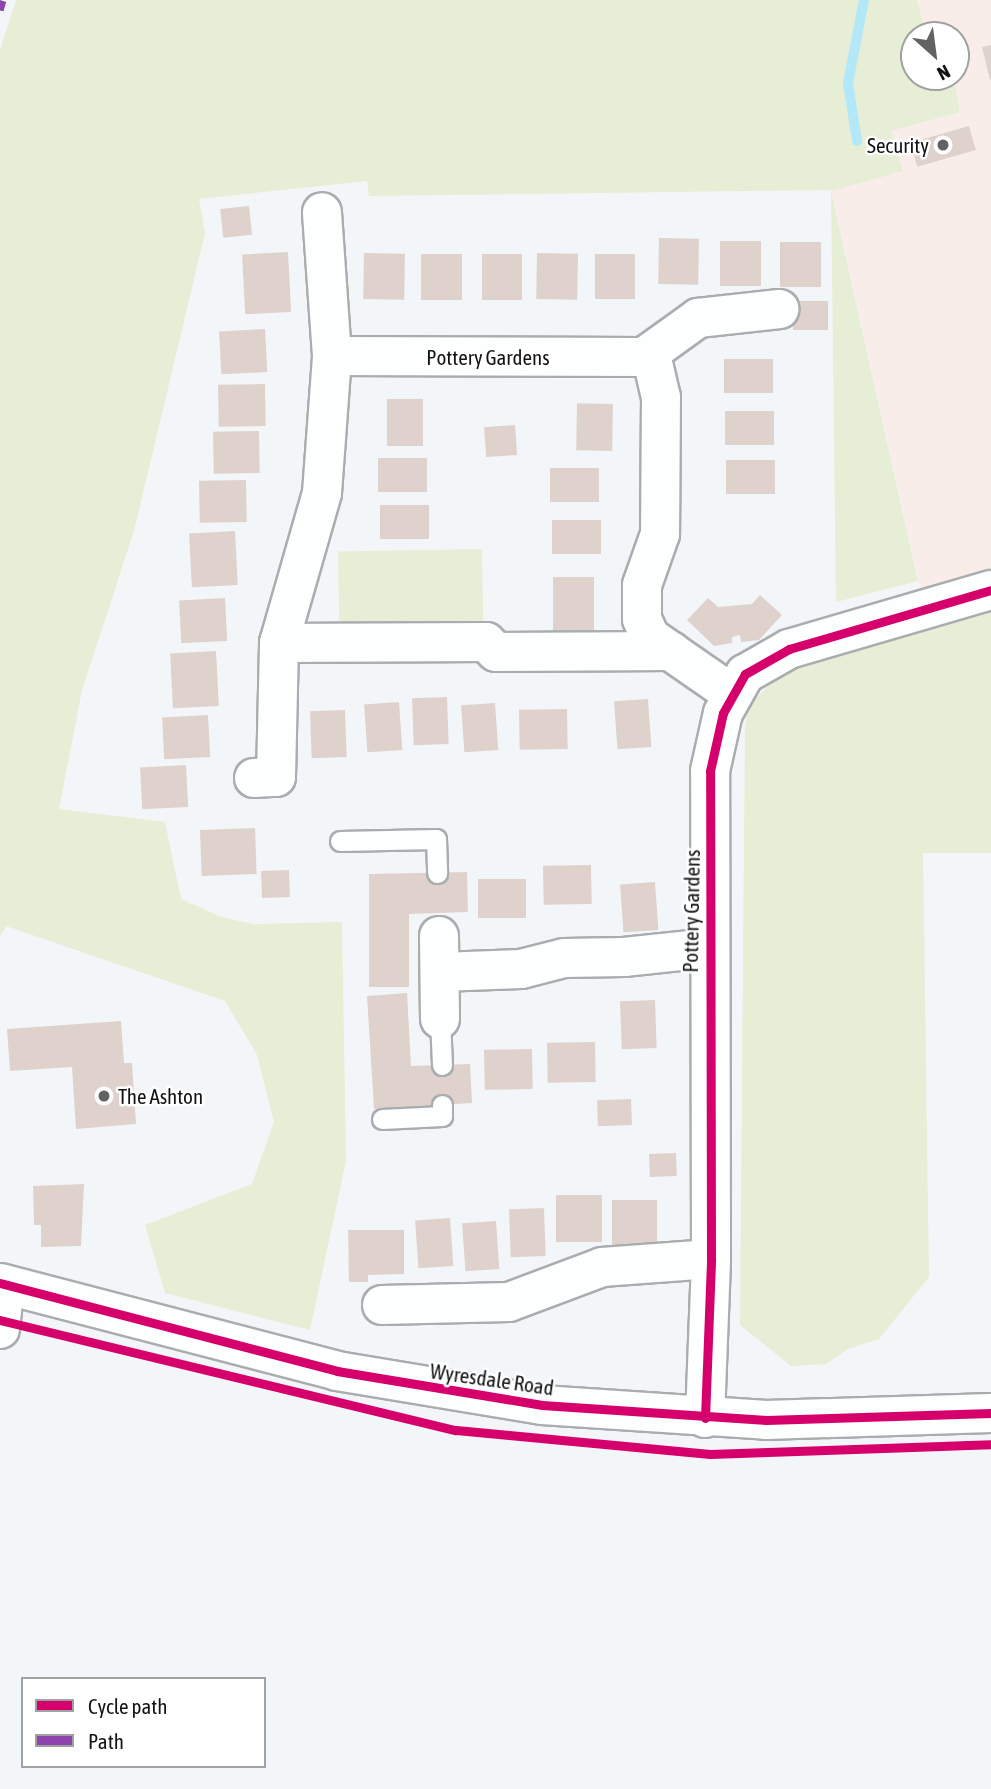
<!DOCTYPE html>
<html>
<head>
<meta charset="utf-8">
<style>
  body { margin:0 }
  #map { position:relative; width:991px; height:1789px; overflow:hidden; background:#f3f6f8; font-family:"Asap Condensed",sans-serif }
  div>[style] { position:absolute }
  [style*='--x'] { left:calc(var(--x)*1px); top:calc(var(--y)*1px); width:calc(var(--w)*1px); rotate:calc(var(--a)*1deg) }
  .commercial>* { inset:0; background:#f9ede9 }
  .green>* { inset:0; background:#e6eed6; transform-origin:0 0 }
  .stream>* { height:10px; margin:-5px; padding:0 5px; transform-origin:5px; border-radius:5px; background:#b2e8f8 }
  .building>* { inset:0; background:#dfd2cc; transform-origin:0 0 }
  .roads { filter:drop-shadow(2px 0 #aaadaf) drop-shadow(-2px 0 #aaadaf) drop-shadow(0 2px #aaadaf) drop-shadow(0 -2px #aaadaf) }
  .lane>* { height:19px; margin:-9.5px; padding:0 9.5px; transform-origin:9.5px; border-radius:9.5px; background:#fdfefe }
  .street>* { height:38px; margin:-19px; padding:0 19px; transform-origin:19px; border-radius:19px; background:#fdfefe }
  .secondary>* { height:38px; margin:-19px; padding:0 19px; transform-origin:19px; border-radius:19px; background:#fdfefe }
  .quiet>* { height:7px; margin-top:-3.5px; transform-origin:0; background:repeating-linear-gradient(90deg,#8e44ad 0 14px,transparent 0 21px) }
  .cycleway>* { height:9px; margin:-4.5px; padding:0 4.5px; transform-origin:4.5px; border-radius:4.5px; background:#d6006c }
  .dots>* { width:19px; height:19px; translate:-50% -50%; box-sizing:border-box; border:4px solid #fff; border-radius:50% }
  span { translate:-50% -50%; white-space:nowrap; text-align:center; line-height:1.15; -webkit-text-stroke:5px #fff; paint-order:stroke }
  .poi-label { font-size:21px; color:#111315 }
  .right { translate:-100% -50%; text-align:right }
  .left { translate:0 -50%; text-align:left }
  .street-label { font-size:21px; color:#111315 }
  .legend { position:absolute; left:21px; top:1677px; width:245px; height:91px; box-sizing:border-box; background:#fff; border:2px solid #a0a1a1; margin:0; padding:9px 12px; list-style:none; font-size:21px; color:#111315 }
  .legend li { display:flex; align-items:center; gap:14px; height:35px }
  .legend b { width:35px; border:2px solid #a0a1a1 }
  .north { position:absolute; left:900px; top:21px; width:70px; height:70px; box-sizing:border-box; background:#fff; border:2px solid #a0a1a1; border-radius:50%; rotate:152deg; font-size:19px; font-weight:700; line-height:28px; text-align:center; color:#111315 }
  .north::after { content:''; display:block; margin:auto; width:24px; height:32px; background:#606264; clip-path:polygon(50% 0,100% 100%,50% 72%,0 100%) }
</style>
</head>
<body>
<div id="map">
  <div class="commercial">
    <div style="clip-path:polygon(917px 0,991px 0,991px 613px,929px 628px,831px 190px,903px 170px,891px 131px,960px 112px,954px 77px,956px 35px,947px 35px,945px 21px,924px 27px)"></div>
  </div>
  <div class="green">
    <div style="clip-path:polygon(16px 0,917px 0,924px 27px,945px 21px,947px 35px,914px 35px,914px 77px,954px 77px,960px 112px,891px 131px,903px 171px,831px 191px,918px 581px,836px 602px,831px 190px,369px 196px,367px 181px,199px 199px,205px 233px,134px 531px,82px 690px,59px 809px,165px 822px,181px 899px,221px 917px,253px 924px,342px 922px,346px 1161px,310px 1330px,165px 1293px,145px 1225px,252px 1184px,274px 1122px,257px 1055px,225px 1001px,6px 926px,0 936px,0 50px)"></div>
    <div style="left:482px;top:549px;width:78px;height:144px;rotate:89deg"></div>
    <div style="clip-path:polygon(991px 613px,991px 853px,923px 853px,929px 1277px,879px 1339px,848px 1349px,826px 1364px,791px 1366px,740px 1325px,745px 725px,749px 706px,772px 682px,804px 662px)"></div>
  </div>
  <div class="stream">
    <div style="--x:857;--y:141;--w:59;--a:-98.8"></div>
    <div style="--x:848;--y:83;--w:85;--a:-79.1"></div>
  </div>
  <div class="building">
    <div style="clip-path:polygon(991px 45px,991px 79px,990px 80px,982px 47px)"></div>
    <div style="left:969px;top:126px;width:25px;height:61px;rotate:74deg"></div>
    <div style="left:249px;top:206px;width:29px;height:29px;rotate:84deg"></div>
    <div style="left:659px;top:238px;width:40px;height:46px;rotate:1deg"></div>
    <div style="left:720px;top:241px;width:41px;height:45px"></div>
    <div style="left:780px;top:242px;width:41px;height:45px"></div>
    <div style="left:288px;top:252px;width:60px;height:46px;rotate:87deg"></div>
    <div style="left:364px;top:253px;width:41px;height:46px;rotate:1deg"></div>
    <div style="left:537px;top:253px;width:41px;height:46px;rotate:1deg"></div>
    <div style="left:421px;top:254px;width:41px;height:46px"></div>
    <div style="left:482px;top:254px;width:40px;height:46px"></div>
    <div style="left:595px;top:254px;width:40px;height:45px"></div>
    <div style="left:793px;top:301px;width:35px;height:29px"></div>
    <div style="left:265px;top:329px;width:43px;height:46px;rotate:87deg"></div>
    <div style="left:724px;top:359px;width:49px;height:34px"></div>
    <div style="left:265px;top:384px;width:42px;height:47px;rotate:89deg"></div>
    <div style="left:387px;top:399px;width:36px;height:47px"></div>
    <div style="left:613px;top:404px;width:47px;height:36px;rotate:91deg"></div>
    <div style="left:774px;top:411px;width:34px;height:49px;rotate:90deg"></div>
    <div style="left:515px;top:425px;width:30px;height:31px;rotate:86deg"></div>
    <div style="left:259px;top:431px;width:42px;height:46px;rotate:89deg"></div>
    <div style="left:378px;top:458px;width:49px;height:34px"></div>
    <div style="left:726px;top:460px;width:49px;height:34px"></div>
    <div style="left:550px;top:468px;width:49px;height:34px"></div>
    <div style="left:246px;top:480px;width:42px;height:47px;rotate:89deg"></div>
    <div style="left:429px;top:505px;width:34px;height:49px;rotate:90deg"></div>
    <div style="left:601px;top:520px;width:34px;height:49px;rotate:90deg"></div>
    <div style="left:235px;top:531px;width:54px;height:46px;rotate:87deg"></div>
    <div style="left:553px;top:577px;width:41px;height:54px"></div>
    <div style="clip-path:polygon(760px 595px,782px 615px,759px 640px,741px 642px,740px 635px,732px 637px,732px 643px,714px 646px,687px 620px,708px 598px,718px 607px,752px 604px)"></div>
    <div style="left:225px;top:598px;width:43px;height:46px;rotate:87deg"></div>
    <div style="left:216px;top:651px;width:55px;height:46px;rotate:87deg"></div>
    <div style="left:447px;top:697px;width:47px;height:35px;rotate:88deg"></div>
    <div style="left:648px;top:699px;width:48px;height:34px;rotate:86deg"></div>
    <div style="left:399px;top:702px;width:48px;height:35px;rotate:86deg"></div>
    <div style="left:495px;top:703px;width:47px;height:34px;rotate:86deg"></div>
    <div style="left:567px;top:709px;width:40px;height:48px;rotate:89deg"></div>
    <div style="left:345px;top:710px;width:47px;height:35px;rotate:88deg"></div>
    <div style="left:208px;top:715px;width:42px;height:46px;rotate:87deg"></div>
    <div style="left:186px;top:765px;width:42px;height:46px;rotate:87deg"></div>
    <div style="left:255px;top:828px;width:46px;height:55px;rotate:88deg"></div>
    <div style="left:591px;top:865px;width:39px;height:48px;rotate:89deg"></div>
    <div style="left:289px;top:870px;width:27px;height:28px;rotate:88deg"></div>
    <div style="clip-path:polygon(467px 872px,468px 912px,409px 914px,409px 987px,369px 987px,369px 874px)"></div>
    <div style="left:526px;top:879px;width:39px;height:48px;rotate:90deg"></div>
    <div style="left:655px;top:882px;width:48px;height:35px;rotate:86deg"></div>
    <div style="clip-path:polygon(407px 993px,411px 1066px,470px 1064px,472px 1103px,374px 1109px,367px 996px)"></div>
    <div style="left:655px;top:1000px;width:48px;height:35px;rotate:88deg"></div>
    <div style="clip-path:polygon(121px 1021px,124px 1063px,132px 1063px,136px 1124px,76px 1129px,72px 1067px,10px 1071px,7px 1029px)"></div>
    <div style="left:595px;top:1042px;width:40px;height:48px;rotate:89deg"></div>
    <div style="left:532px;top:1049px;width:40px;height:48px;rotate:89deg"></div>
    <div style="left:631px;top:1099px;width:26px;height:34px;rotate:88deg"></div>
    <div style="left:676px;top:1153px;width:23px;height:27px;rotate:88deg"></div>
    <div style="clip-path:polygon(84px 1184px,81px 1246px,41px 1247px,41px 1225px,34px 1225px,33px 1186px)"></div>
    <div style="left:556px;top:1195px;width:46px;height:47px"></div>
    <div style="left:612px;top:1200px;width:45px;height:47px"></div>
    <div style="left:544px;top:1208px;width:48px;height:35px;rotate:88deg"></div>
    <div style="left:450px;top:1218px;width:48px;height:35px;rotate:86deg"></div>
    <div style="left:496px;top:1221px;width:48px;height:34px;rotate:86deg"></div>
    <div style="clip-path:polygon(348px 1230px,404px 1230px,404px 1274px,368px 1275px,368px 1282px,349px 1282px)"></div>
  </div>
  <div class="roads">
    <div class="lane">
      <div style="--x:340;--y:841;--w:96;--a:-1.2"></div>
      <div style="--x:436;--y:839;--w:34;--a:88"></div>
      <div style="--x:440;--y:1019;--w:46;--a:87.5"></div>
      <div style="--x:382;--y:1119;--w:60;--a:-2.9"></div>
      <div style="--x:442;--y:1116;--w:11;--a:-90"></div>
    </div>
    <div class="street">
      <div style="--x:332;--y:356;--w:312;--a:0.2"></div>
      <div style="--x:644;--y:357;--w:11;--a:34"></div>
      <div style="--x:653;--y:363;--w:35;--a:77"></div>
      <div style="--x:661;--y:397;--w:137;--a:90.4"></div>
      <div style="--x:660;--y:534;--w:54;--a:109.4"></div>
      <div style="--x:642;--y:585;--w:34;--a:90"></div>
      <div style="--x:642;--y:619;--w:20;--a:66"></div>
      <div style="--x:650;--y:637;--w:98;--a:34.7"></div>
      <div style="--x:644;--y:357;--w:67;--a:-35.8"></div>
      <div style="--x:698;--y:318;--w:82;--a:-6.3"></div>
      <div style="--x:279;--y:643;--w:207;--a:-0.3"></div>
      <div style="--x:486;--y:642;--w:14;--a:45"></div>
      <div style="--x:496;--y:652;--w:175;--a:-0.3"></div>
      <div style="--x:254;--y:778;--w:22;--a:-3"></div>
      <div style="--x:276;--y:777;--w:134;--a:-88.7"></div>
      <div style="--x:279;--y:643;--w:156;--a:-74"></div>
      <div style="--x:322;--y:493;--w:137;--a:-85.8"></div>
      <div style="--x:332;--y:356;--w:144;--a:-94"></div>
      <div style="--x:439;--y:936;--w:83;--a:89.3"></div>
      <div style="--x:440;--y:972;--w:81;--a:-2.1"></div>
      <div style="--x:521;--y:969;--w:44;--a:-14.3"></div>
      <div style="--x:564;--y:958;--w:60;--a:-1"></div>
      <div style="--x:624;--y:957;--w:84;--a:-6.1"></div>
      <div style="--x:382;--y:1305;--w:127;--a:-1.4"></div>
      <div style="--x:509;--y:1302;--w:99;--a:-20.6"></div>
      <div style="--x:602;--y:1267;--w:109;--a:-4.2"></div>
      <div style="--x:0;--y:1329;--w:45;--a:-83.7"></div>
      <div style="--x:705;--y:1418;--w:159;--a:-87.8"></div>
      <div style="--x:711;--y:1259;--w:488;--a:-90.1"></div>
      <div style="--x:710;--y:771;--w:59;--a:-77.4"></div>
      <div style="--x:723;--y:713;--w:45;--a:-60.6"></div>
      <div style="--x:745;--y:674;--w:51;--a:-29.6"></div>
      <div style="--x:789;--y:649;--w:210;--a:-16.3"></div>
    </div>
    <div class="secondary">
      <div style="--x:0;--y:1283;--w:348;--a:14.6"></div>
      <div style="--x:337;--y:1371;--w:208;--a:9.4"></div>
      <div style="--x:542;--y:1405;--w:225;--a:3.8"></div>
      <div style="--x:766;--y:1420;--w:225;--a:-1.8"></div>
    </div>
  </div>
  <div class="quiet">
    <div style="--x:0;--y:10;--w:10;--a:-73"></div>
  </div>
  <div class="cycleway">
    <div style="--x:0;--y:1283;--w:348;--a:14.6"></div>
    <div style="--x:337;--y:1371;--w:208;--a:9.4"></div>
    <div style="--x:542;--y:1405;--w:225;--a:3.8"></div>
    <div style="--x:766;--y:1420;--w:225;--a:-1.8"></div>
    <div style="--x:0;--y:1320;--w:469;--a:13.6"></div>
    <div style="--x:456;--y:1430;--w:255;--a:5.4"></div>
    <div style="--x:710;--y:1454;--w:281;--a:-2"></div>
    <div style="--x:705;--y:1418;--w:159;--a:-87.8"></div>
    <div style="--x:711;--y:1259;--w:488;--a:-90.1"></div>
    <div style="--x:710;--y:771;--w:59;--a:-77.4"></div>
    <div style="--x:723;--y:713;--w:45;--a:-60.6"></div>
    <div style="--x:745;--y:674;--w:51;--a:-29.6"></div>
    <div style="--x:789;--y:649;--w:210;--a:-16.3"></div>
  </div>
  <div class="dots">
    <div style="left:943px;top:145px;background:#606264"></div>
    <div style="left:104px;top:1096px;background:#606264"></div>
  </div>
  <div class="poi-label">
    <span class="right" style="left:929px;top:145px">Security</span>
    <span class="left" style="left:118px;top:1096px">The Ashton</span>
  </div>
  <div class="street-label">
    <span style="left:488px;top:357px">Pottery Gardens</span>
    <span style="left:691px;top:911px;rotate:-89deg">Pottery Gardens</span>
    <span style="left:492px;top:1379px;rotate:8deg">Wyresdale Road</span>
  </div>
  <ul class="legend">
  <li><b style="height:9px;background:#d6006c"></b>Cycle path</li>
  <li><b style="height:9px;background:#8e44ad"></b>Path</li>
  </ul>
  <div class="north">N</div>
</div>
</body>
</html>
